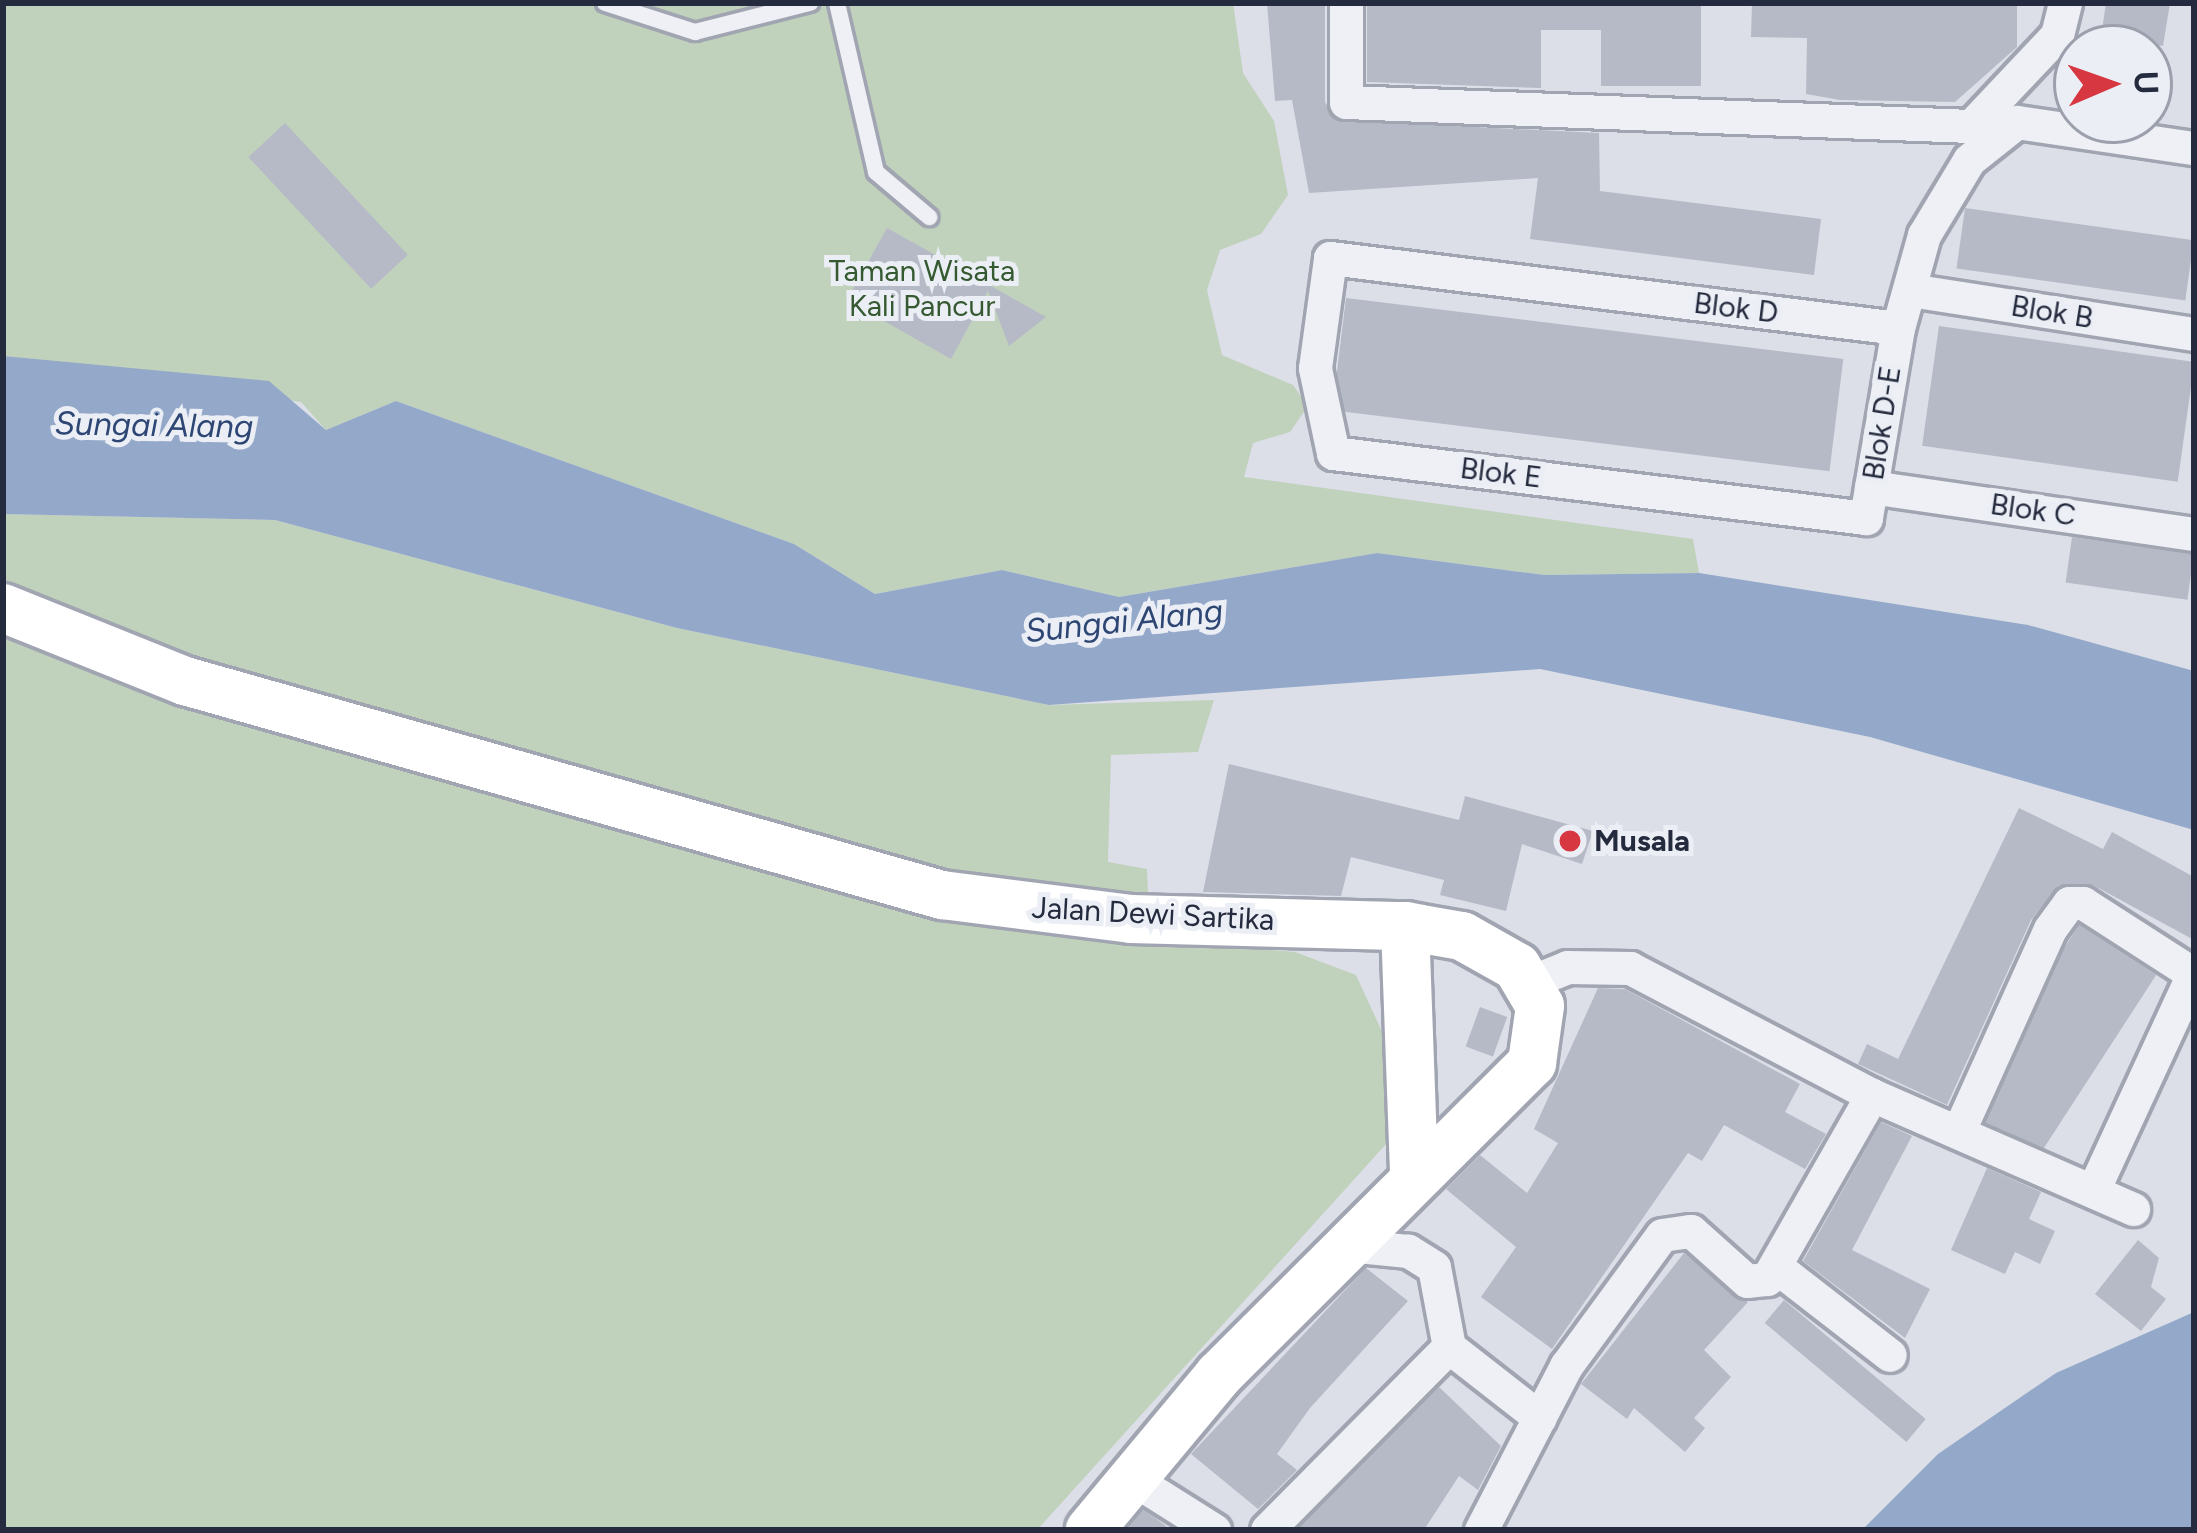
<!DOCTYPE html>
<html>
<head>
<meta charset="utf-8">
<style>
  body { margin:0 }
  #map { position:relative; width:2197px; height:1533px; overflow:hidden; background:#dcdfe7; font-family:Figtree,sans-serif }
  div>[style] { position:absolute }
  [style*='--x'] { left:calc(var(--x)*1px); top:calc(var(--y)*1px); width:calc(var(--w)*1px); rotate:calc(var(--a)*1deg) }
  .green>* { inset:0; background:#c0d1bc }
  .water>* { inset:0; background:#94a9ca }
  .building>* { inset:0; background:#b6bac7; transform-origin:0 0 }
  .roads { filter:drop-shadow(3px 0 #a1a5b1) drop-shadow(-3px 0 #a1a5b1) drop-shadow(0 3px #a1a5b1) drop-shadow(0 -3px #a1a5b1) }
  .lane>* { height:16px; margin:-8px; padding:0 8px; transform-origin:8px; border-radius:8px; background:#eef0f5 }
  .street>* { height:33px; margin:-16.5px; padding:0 16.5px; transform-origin:16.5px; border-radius:16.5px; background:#eef0f5 }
  .secondary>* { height:48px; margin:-24px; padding:0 24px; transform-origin:24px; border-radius:24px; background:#fff }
  .dots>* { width:33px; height:33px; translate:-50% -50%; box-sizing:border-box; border:6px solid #ebeef5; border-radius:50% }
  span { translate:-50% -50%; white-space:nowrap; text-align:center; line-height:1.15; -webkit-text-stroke:10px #ebeef5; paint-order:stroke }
  .park-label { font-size:30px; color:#355a31 }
  .street-label { font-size:30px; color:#252b3e }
  .poi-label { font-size:30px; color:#252b3e; font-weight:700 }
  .left { translate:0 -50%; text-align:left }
  .water-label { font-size:33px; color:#2d4674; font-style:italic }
  .frame { position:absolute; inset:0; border:6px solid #252b3e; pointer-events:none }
  .north { position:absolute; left:2053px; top:24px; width:120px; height:120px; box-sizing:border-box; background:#ebeef5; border:3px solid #9ca0ac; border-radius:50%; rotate:88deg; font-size:33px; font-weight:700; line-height:48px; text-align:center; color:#252b3e }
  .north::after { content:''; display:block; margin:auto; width:42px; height:54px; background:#d63740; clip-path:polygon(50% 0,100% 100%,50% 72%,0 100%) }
</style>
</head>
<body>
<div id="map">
  <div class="green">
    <div style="clip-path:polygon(3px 3px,1233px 3px,1243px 73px,1274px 121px,1288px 195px,1261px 234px,1220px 250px,1207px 290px,1222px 355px,1293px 385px,1308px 406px,1290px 432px,1253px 443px,1244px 477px,1693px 539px,1699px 573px,1544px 575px,1377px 553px,1119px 597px,1002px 570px,875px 594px,794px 544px,396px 401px,326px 430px,301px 402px,3px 356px)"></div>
    <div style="clip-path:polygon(3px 514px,275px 520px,677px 628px,1049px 705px,1214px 700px,1198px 752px,1111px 755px,1108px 862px,1147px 869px,1150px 940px,1295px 952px,1356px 975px,1389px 1047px,1387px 1143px,1037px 1530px,3px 1530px)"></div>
  </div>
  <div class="water">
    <div style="clip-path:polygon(3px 356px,269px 381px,326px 430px,396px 401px,794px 544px,875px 594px,1002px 570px,1119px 597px,1377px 553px,1544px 575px,1699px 573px,2028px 625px,2194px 671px,2194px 830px,1870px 737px,1540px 669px,1049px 705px,677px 628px,275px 520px,3px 514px)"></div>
    <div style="clip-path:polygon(2194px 1312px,2194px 1530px,1862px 1530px,1938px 1454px,2056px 1373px)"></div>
  </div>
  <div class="building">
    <div style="clip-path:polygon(1267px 3px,1325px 3px,1325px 102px,1336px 120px,1599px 133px,1600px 191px,1821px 219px,1814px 275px,1530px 239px,1538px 178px,1309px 193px,1292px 100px,1275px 101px)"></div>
    <div style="clip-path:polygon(1367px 3px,1701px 3px,1701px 86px,1601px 86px,1601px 30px,1541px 30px,1541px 88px,1367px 82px)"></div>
    <div style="clip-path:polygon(1752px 3px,2017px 3px,2017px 47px,1955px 102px,1840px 100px,1806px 94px,1807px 38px,1751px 37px)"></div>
    <div style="clip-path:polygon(2106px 3px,2170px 3px,2163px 46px,2101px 37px)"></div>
    <div style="left:285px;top:123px;width:180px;height:50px;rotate:47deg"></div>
    <div style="left:1965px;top:208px;width:231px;height:61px;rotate:8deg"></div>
    <div style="clip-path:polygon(887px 228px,991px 286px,1046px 317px,1009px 346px,988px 291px,951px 359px,847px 300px)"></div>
    <div style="left:1346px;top:298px;width:501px;height:113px;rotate:7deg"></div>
    <div style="left:1939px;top:326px;width:258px;height:121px;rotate:8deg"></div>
    <div style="left:2072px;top:537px;width:123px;height:46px;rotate:8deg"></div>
    <div style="clip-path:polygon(1229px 764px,1459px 820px,1465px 796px,1593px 831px,1582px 864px,1522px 844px,1506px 911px,1440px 895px,1444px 880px,1351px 857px,1341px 896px,1203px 892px)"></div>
    <div style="clip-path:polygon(2019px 808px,2103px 849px,2112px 832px,2194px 877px,2194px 940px,2093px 885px,2059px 885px,2031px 920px,1947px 1105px,1858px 1064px,1867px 1044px,1898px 1059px)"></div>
    <div style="left:2079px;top:925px;width:92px;height:218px;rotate:33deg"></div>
    <div style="clip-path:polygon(1598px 988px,1625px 989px,1800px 1084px,1785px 1112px,1826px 1134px,1805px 1169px,1724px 1125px,1702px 1161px,1688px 1153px,1552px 1349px,1481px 1297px,1516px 1247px,1446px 1189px,1480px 1155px,1527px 1193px,1558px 1143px,1534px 1129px)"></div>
    <div style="left:1480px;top:1007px;width:29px;height:42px;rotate:20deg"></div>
    <div style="clip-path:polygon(1881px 1122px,1912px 1136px,1852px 1250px,1930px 1289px,1905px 1338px,1803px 1261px)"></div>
    <div style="clip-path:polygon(1987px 1168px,2041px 1192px,2029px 1219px,2055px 1231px,2040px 1264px,2015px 1252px,2005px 1274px,1951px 1250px)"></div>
    <div style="clip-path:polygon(2138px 1240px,2159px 1258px,2151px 1287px,2166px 1299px,2141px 1331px,2095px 1294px)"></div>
    <div style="clip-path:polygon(1684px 1253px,1748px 1302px,1704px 1350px,1731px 1377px,1694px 1418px,1705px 1428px,1685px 1452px,1634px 1408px,1627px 1419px,1581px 1384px)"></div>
    <div style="clip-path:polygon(1366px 1268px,1408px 1301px,1310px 1408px,1277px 1454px,1297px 1470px,1258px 1509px,1191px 1454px)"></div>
    <div style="left:1784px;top:1300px;width:185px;height:30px;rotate:40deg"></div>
    <div style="clip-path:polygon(1439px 1387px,1501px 1446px,1478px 1490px,1459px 1476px,1424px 1530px,1297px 1530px)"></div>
    <div style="clip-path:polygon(1143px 1510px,1154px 1517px,1171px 1530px,1127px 1530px)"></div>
  </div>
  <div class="roads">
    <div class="lane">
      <div style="--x:605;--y:3;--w:95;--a:17.9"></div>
      <div style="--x:695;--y:32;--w:119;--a:-14.2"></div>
      <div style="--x:837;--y:3;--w:173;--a:77"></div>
      <div style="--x:876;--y:172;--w:70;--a:40.3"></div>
    </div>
    <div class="street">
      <div style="--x:1346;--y:3;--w:99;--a:90"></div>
      <div style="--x:1346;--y:102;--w:625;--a:2.2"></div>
      <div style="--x:1971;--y:126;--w:125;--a:-46.6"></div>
      <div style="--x:2057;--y:35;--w:33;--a:-76"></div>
      <div style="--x:1910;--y:290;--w:287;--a:8.8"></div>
      <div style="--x:1898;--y:328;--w:193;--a:99.6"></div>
      <div style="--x:1866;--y:518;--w:537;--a:-173.05"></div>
      <div style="--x:1333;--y:453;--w:87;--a:-102"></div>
      <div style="--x:1315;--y:368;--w:111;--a:-82.2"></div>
      <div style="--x:1330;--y:258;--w:572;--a:7.03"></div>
      <div style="--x:1898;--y:328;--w:97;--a:-74.4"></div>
      <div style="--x:1924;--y:235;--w:87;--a:-59"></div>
      <div style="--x:1969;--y:160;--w:61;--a:-38.4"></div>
      <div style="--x:2017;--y:122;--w:179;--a:8.4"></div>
      <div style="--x:1871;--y:487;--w:326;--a:8.3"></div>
      <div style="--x:1533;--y:981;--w:37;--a:-22"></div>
      <div style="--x:1567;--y:967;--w:63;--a:0.9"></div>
      <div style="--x:1630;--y:968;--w:273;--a:27.7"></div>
      <div style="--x:1872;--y:1095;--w:285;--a:23.6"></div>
      <div style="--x:1961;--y:1126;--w:216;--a:-65.7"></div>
      <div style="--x:2050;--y:929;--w:32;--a:-54"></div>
      <div style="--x:2069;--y:903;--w:14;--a:0"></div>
      <div style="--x:2083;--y:903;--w:131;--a:32.8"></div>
      <div style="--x:2193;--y:974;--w:238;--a:114.8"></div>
      <div style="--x:1779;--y:1269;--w:140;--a:37.8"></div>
      <div style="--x:1449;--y:1347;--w:115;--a:38"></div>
      <div style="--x:1133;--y:1479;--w:96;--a:32.2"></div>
      <div style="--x:1267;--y:1530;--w:258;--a:-45.2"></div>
      <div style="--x:1449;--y:1347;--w:81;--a:-100.6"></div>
      <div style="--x:1434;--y:1267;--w:31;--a:-148"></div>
      <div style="--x:1408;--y:1251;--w:61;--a:-174.4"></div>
      <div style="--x:1481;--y:1530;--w:185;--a:-62.6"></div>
      <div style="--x:1566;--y:1366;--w:162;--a:-53.8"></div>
      <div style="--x:1662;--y:1235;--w:29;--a:-8"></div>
      <div style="--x:1691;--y:1231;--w:75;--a:41.8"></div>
      <div style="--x:1747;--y:1281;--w:20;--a:-6"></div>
      <div style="--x:1767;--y:1279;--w:212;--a:-60.3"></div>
    </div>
    <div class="secondary">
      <div style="--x:3;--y:608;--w:196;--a:21.9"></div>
      <div style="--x:185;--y:681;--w:787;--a:15.79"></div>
      <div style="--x:942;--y:895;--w:191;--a:7.2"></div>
      <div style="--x:1131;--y:919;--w:274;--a:1.5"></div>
      <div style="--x:1405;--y:926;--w:58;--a:10"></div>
      <div style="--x:1462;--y:936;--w:63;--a:29.4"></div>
      <div style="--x:1517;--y:967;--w:45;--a:59.5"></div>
      <div style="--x:1540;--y:1006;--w:58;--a:98"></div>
      <div style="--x:1532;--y:1063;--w:442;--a:135.1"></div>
      <div style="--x:1219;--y:1375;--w:202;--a:129.8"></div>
      <div style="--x:1405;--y:926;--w:250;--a:87.9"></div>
    </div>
  </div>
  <div class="dots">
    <div style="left:1570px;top:841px;background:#d63740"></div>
  </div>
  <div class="park-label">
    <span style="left:922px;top:288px">Taman Wisata<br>Kali Pancur</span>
  </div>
  <div class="street-label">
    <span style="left:1736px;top:308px;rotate:7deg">Blok D</span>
    <span style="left:2052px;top:312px;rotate:9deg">Blok B</span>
    <span style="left:1882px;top:423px;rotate:-81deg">Blok D-E</span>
    <span style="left:1501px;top:473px;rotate:7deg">Blok E</span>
    <span style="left:2033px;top:510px;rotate:8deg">Blok C</span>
    <span style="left:1153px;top:914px;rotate:3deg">Jalan Dewi Sartika</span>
  </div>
  <div class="poi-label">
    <span class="left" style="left:1594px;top:841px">Musala</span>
  </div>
  <div class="water-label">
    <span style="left:154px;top:425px;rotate:1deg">Sungai Alang</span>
    <span style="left:1124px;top:621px;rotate:-6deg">Sungai Alang</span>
  </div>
  <div class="frame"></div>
  <div class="north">U</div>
</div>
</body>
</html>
